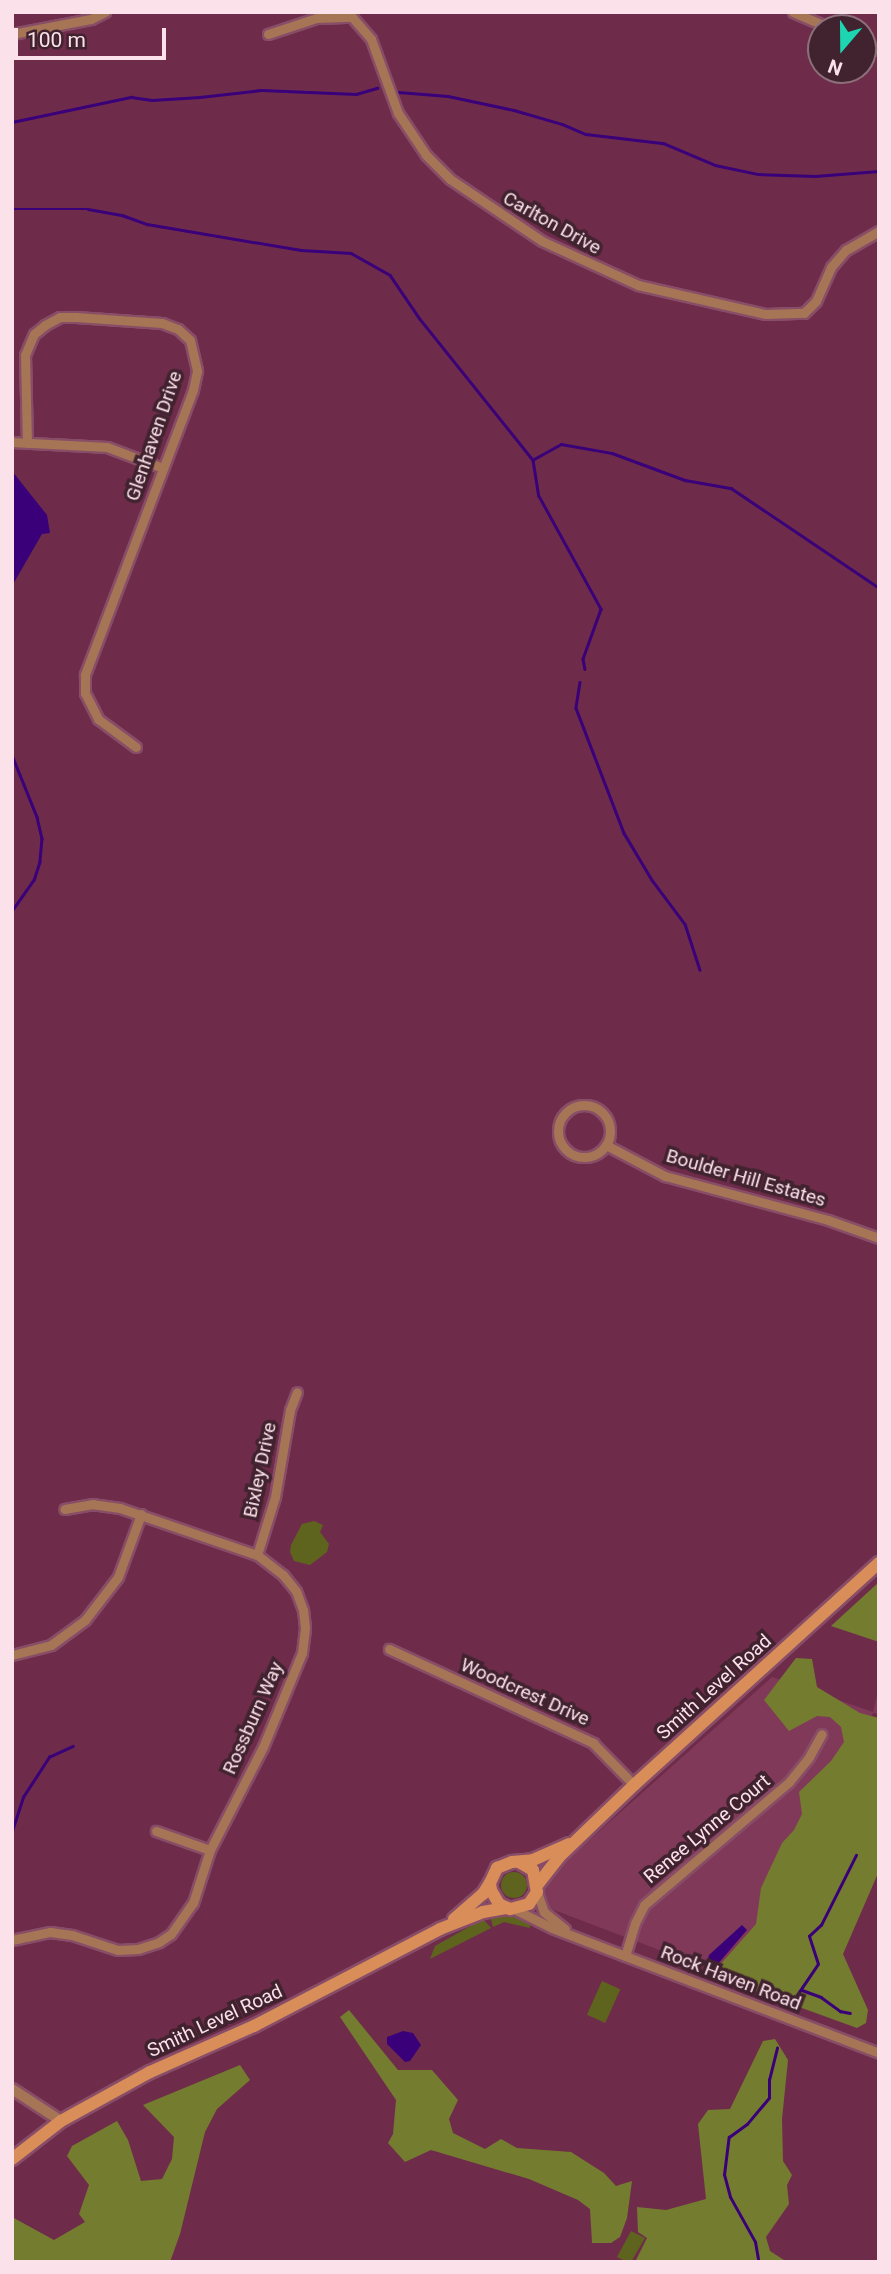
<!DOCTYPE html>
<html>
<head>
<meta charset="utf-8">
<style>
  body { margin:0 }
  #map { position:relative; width:891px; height:2274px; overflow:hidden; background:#6f2c4a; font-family:Roboto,sans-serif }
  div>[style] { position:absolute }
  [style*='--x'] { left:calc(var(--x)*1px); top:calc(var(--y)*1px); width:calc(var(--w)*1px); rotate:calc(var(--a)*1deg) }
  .built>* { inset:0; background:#803959 }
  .green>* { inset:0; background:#5e641e; transform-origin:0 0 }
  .round { border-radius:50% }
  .forest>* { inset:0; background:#747c2f }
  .water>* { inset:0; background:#3a0079 }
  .stream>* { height:2.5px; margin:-1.25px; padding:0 1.25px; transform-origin:1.25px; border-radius:1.25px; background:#3a0079 }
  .roads { filter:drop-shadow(2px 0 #884d67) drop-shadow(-2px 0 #884d67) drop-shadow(0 2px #884d67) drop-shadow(0 -2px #884d67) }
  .minor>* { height:9px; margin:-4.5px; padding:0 4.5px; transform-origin:4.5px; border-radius:4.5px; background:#a57555 }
  .minor>.ring { margin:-4.5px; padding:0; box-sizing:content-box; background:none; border:9px solid #a57555; border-radius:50% }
  .tertiary>* { height:10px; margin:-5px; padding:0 5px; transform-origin:5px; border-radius:5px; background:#a57555 }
  .secondary>* { height:12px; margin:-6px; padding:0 6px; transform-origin:6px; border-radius:6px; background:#d98d59 }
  span { translate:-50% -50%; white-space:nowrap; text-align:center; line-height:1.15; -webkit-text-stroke:7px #41222f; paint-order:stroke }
  .street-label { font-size:19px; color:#fbe2ea }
  .frame { position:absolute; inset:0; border:14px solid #fbe2ea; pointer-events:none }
  .north { position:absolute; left:807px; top:14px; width:70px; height:70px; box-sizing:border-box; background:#41222f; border:2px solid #8b6f7a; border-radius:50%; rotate:200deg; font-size:19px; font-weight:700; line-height:28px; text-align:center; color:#fbe2ea }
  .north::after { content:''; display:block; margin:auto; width:24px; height:32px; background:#1dd5b1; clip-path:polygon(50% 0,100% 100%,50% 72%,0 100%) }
  .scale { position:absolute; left:14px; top:28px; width:152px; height:32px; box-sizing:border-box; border:4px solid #fbe2ea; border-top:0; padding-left:9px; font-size:21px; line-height:24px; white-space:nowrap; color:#fbe2ea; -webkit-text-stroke:5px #41222f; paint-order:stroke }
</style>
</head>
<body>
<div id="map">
  <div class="built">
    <div style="clip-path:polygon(772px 1677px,873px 1712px,879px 1687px,879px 1714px,873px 1713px,741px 1981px,541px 1905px,539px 1885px)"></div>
  </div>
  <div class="green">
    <div style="clip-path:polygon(314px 1521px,323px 1525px,320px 1532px,329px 1544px,327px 1552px,310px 1565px,294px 1561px,290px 1552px,291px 1545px,302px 1524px)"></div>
    <div class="round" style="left:501px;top:1872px;width:26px;height:26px"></div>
    <div style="clip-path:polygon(505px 1912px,530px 1922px,530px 1928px,504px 1922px,493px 1927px,490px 1915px)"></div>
    <div style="clip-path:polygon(483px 1919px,491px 1928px,430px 1959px,435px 1946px)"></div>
    <div style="left:602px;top:1981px;width:20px;height:37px;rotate:24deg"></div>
    <div style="clip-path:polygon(631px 2231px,645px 2238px,631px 2262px,627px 2262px,617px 2257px)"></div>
  </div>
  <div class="forest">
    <div style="clip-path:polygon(879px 1582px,879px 1642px,831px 1626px)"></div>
    <div style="clip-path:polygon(796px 1658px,812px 1659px,817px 1687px,860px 1713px,879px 1718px,879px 1871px,843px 1954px,868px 2010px,866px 2023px,857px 2028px,711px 1975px,756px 1924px,761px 1888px,782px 1843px,794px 1830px,802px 1814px,799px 1792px,831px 1761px,844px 1742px,841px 1727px,830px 1717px,817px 1716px,789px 1731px,764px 1700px)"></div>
    <div style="clip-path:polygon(349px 2010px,398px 2070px,432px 2070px,458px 2100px,449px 2119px,453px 2133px,485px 2149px,501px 2139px,517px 2148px,571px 2152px,604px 2173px,616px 2186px,632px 2181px,627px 2218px,620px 2237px,611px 2243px,592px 2243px,590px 2209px,578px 2200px,529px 2179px,431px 2150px,405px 2162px,388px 2143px,393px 2134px,396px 2100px,340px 2017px)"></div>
    <div style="clip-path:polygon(775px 2039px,788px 2060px,782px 2119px,783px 2161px,792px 2175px,787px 2185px,789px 2204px,766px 2237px,770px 2251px,787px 2262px,635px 2262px,647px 2238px,638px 2232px,637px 2207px,666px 2210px,706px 2199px,698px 2124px,708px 2110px,730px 2109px,763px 2041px)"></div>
    <div style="clip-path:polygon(240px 2065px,250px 2080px,217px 2109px,205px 2132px,180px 2234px,170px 2262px,12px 2262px,12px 2217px,54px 2240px,85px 2222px,79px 2214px,89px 2185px,67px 2156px,72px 2146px,117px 2121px,128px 2140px,141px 2181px,162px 2179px,172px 2159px,174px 2137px,143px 2105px)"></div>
  </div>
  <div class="water">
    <div style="clip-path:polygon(12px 471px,47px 515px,50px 533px,42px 534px,12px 586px)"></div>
    <div style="clip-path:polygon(742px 1925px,747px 1930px,717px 1965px,708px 1960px,709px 1955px)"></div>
    <div style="clip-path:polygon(403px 2031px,413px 2033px,421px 2045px,410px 2061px,405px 2062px,387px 2044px,387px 2037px)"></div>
  </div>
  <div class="stream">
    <div style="--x:398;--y:92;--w:50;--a:4.6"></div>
    <div style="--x:448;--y:96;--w:67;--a:12"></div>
    <div style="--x:514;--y:110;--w:50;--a:16.3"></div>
    <div style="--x:562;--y:124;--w:26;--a:23"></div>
    <div style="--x:586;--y:134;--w:78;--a:6.7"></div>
    <div style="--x:663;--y:143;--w:56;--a:22.9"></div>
    <div style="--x:715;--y:165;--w:44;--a:11.8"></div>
    <div style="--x:758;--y:174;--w:57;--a:2"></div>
    <div style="--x:815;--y:176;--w:64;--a:-4.5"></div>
    <div style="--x:12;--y:122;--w:122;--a:-11.9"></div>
    <div style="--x:131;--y:97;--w:21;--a:8"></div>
    <div style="--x:152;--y:100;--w:48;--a:-3.6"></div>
    <div style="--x:200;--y:97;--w:61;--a:-6.5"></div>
    <div style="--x:261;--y:90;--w:95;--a:2.4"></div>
    <div style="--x:356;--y:94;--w:22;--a:-16"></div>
    <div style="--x:12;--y:209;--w:76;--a:0"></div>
    <div style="--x:88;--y:209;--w:35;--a:10"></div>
    <div style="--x:122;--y:215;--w:27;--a:20"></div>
    <div style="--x:147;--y:224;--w:156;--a:9.6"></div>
    <div style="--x:301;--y:250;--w:50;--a:3.4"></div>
    <div style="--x:351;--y:253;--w:45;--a:29.4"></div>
    <div style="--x:390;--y:275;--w:53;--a:55.7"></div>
    <div style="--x:420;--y:319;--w:181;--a:51.3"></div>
    <div style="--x:533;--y:460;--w:36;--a:81"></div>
    <div style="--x:539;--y:496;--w:129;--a:61.2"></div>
    <div style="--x:601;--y:609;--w:53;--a:109.8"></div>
    <div style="--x:583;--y:659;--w:10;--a:79"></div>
    <div style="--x:534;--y:459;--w:31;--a:-29"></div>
    <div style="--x:561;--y:444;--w:52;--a:10"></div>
    <div style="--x:612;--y:453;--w:78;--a:20.3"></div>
    <div style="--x:685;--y:480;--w:47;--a:9.9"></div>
    <div style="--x:731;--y:488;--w:179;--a:34"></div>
    <div style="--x:580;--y:682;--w:26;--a:99"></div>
    <div style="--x:576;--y:708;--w:134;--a:69"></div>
    <div style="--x:624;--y:833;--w:55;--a:59.2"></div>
    <div style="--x:652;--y:880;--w:55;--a:53.1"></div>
    <div style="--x:685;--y:924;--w:48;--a:71.9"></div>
    <div style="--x:12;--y:755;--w:67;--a:68"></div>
    <div style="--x:37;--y:817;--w:22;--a:77"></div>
    <div style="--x:42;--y:838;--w:24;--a:95"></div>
    <div style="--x:40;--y:862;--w:19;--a:108"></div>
    <div style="--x:34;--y:880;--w:39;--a:125"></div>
    <div style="--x:12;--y:1831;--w:36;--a:-72"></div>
    <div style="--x:23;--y:1797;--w:48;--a:-57"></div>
    <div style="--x:49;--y:1757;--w:26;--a:-25"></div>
    <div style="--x:802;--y:1990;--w:20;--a:20"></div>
    <div style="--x:821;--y:1997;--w:24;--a:36"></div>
    <div style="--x:840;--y:2011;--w:10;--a:11"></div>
    <div style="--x:797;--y:1995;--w:37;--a:-56"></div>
    <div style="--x:818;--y:1964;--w:29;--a:-108"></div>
    <div style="--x:809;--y:1936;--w:16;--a:-43"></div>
    <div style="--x:821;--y:1925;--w:78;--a:-63.4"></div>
    <div style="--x:758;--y:2259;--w:17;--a:-100"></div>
    <div style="--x:755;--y:2242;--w:51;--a:-119.1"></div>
    <div style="--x:730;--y:2197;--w:23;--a:-105"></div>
    <div style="--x:724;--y:2175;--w:38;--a:-83"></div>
    <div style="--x:729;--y:2137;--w:22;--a:-36"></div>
    <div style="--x:747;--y:2124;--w:34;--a:-50"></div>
    <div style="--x:769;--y:2098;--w:18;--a:-90"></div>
    <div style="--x:769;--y:2080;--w:33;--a:-76"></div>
  </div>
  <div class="roads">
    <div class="minor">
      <div style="--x:793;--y:12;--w:40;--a:23.4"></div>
      <div style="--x:12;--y:34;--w:80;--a:-10.8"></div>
      <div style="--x:91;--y:19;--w:16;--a:-27"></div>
      <div style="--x:268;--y:34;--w:51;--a:-18.4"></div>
      <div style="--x:316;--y:18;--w:36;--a:-2"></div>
      <div style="--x:352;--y:17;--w:29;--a:49"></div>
      <div style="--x:371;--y:39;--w:79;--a:70"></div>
      <div style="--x:398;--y:113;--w:50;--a:56.3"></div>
      <div style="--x:426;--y:155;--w:34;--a:45"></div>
      <div style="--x:450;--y:179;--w:111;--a:34"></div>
      <div style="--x:542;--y:241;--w:106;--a:24.6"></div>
      <div style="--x:638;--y:285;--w:131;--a:12.8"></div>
      <div style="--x:766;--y:314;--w:38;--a:-2"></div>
      <div style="--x:804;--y:313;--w:17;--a:-45"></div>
      <div style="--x:816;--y:301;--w:37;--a:-66"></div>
      <div style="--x:831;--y:267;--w:23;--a:-49"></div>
      <div style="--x:846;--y:250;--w:38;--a:-30"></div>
      <div style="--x:863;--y:43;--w:17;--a:24"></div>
      <div style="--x:12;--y:442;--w:95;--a:3"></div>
      <div style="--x:107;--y:447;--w:60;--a:20.6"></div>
      <div style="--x:27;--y:443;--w:88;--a:-91.3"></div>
      <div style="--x:25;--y:355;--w:23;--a:-67"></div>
      <div style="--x:34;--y:334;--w:14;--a:-39"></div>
      <div style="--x:45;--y:325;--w:17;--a:-28"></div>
      <div style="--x:60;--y:317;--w:16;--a:0"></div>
      <div style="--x:76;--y:317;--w:86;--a:4"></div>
      <div style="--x:162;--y:323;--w:17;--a:21"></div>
      <div style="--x:178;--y:329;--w:16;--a:43"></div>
      <div style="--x:190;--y:340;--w:32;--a:77"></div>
      <div style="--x:197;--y:371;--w:19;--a:102"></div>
      <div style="--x:193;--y:390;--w:305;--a:110.8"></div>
      <div style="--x:85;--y:675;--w:18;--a:90"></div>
      <div style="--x:85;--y:693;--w:29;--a:63"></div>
      <div style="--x:98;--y:719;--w:47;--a:36.4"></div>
      <div class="ring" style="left:558px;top:1105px;width:43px;height:43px"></div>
      <div style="--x:606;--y:1145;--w:67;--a:27.7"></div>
      <div style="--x:665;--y:1176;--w:169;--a:15.1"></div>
      <div style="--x:828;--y:1220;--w:54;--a:19.4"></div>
      <div style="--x:257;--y:1555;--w:61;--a:-72.8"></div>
      <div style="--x:275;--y:1497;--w:88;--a:-80.2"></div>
      <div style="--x:290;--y:1410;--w:19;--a:-69"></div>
      <div style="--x:389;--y:1649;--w:225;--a:24.7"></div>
      <div style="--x:593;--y:1743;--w:59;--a:45.7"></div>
      <div style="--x:12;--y:1655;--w:40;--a:-14.4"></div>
      <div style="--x:51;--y:1645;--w:42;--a:-36.3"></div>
      <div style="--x:85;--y:1620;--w:54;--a:-52.5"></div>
      <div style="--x:118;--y:1577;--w:67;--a:-69.9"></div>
      <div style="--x:156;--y:1831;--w:57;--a:19.4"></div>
      <div style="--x:537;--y:1892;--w:21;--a:71"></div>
      <div style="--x:544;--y:1912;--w:27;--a:39"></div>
      <div style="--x:514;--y:1909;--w:42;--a:26.6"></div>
      <div style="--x:552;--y:1928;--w:350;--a:20.9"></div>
      <div style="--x:12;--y:1940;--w:39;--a:-12"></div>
      <div style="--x:50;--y:1932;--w:22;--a:8"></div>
      <div style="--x:72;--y:1935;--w:48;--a:18.1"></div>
      <div style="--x:118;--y:1950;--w:20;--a:-3"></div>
      <div style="--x:138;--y:1949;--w:22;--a:-18"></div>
      <div style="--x:159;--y:1942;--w:14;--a:-34"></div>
      <div style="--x:171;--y:1934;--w:38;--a:-55"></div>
      <div style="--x:193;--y:1903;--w:56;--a:-72.2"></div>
      <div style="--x:210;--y:1850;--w:116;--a:-62.8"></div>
      <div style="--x:263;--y:1747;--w:102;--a:-67.5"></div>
      <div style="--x:302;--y:1653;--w:25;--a:-83"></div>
      <div style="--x:305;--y:1628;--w:18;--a:-96"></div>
      <div style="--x:303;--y:1610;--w:20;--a:-110"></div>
      <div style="--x:296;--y:1591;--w:21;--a:-129"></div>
      <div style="--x:283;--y:1575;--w:33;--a:-142"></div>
      <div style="--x:257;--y:1555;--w:145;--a:-161.1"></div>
      <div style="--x:120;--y:1508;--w:27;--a:-172"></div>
      <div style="--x:93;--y:1504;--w:29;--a:170"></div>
      <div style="--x:625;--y:1956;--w:34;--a:-73"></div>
      <div style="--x:635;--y:1923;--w:20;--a:-63"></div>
      <div style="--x:644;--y:1905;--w:190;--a:-40.3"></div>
      <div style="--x:789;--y:1782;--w:32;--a:-51"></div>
      <div style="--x:809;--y:1757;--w:26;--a:-61"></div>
    </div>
    <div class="tertiary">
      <div style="--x:12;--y:2089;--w:59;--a:33.1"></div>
    </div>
    <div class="secondary">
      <div style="--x:519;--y:1862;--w:16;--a:30"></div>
      <div style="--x:533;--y:1870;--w:22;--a:80"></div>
      <div style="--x:537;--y:1892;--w:14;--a:124"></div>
      <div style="--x:529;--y:1904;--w:20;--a:165"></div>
      <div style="--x:510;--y:1909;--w:12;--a:-156"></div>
      <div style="--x:499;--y:1904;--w:16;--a:-120"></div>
      <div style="--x:491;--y:1890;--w:7;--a:-98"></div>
      <div style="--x:490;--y:1883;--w:17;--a:-65"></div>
      <div style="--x:497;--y:1868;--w:16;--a:-22"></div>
      <div style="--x:512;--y:1862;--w:21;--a:-5"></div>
      <div style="--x:533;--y:1860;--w:39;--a:-24"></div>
      <div style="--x:538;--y:1884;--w:34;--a:-52"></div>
      <div style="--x:559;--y:1857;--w:104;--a:-43.8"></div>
      <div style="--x:634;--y:1785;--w:331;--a:-42.2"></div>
      <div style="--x:454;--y:1919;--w:38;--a:-41"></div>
      <div style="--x:483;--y:1894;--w:13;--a:-58"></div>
      <div style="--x:12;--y:2159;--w:62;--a:-37.8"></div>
      <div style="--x:61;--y:2121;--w:102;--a:-28.8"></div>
      <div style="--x:150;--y:2072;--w:114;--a:-23.9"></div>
      <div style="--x:254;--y:2026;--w:210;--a:-27.5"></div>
      <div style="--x:440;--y:1929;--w:46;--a:-21.6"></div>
      <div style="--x:483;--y:1912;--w:23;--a:-10"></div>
    </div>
  </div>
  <div class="street-label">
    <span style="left:552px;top:223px;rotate:29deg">Carlton Drive</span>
    <span style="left:154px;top:436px;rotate:-71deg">Glenhaven Drive</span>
    <span style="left:746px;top:1178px;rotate:16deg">Boulder Hill Estates</span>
    <span style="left:260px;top:1470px;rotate:-78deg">Bixley Drive</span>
    <span style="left:714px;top:1687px;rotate:-42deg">Smith Level Road</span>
    <span style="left:525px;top:1692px;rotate:24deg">Woodcrest Drive</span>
    <span style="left:253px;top:1718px;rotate:-66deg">Rossburn Way</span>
    <span style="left:707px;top:1829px;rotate:-40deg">Renee Lynne Court</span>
    <span style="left:731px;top:1978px;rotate:21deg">Rock Haven Road</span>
    <span style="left:215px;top:2021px;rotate:-25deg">Smith Level Road</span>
  </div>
  <div class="frame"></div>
  <div class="north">N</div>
  <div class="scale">100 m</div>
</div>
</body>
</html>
